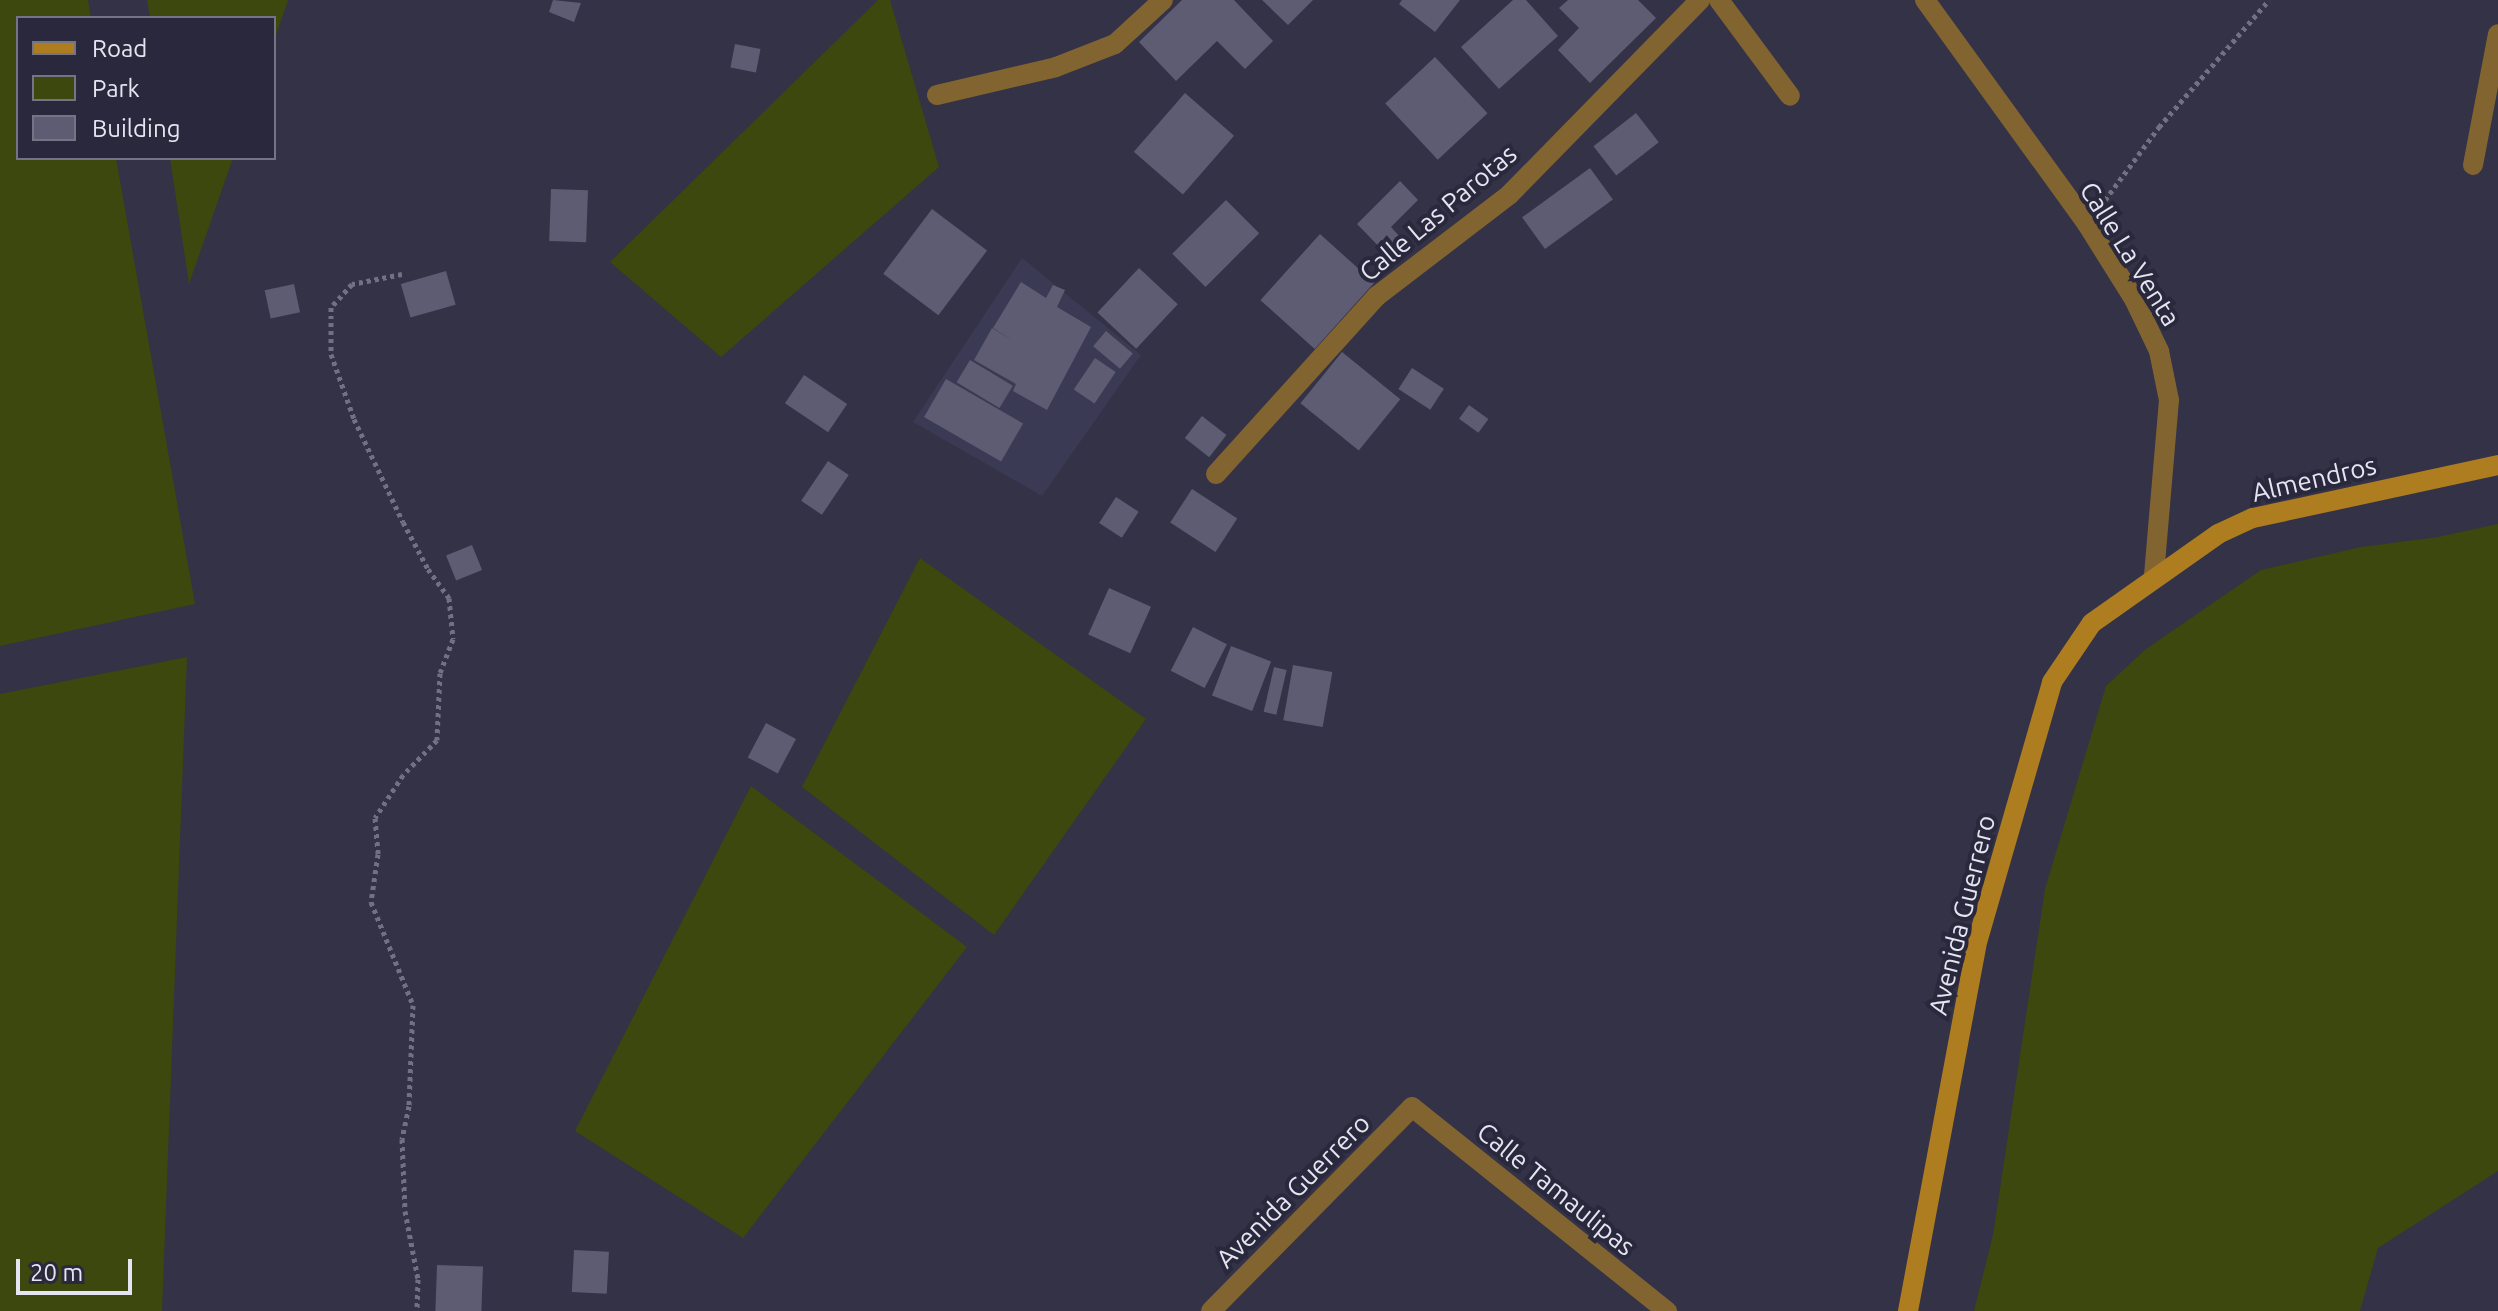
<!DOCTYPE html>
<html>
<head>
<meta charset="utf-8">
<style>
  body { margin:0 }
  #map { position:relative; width:2498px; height:1311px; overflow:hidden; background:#333246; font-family:Ubuntu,sans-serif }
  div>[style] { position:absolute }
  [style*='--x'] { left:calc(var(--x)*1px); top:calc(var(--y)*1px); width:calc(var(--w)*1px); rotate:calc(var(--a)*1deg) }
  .built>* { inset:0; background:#3b3a55 }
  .green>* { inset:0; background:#3c480d }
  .building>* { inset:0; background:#5d5c72; transform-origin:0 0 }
  .path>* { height:5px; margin-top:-2.5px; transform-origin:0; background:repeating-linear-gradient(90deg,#727183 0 4px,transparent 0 8px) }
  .street>* { height:20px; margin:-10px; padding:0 10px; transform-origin:10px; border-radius:10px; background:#826431 }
  .secondary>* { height:20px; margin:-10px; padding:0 10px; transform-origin:10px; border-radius:10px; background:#ad7d20 }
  span { translate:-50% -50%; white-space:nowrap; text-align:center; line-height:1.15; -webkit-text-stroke:8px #29283c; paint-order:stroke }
  .street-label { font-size:26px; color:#e5e5f2 }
  .legend { position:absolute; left:16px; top:16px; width:260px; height:144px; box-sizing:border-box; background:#29283c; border:2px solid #747485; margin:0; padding:10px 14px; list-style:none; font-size:24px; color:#e5e5f2 }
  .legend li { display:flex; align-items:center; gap:16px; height:40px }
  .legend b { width:40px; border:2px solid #747485 }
  .scale { position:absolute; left:16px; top:1259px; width:116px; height:36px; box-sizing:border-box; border:4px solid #e5e5f2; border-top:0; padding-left:10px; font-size:24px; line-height:28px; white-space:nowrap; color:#e5e5f2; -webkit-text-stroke:6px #29283c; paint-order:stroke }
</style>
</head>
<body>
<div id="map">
  <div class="built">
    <div style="clip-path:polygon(1022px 258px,1141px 355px,1042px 496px,913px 422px)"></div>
  </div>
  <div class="green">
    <div style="clip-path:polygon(0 0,88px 0,91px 18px,18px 18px,18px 158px,116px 158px,195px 604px,0 646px)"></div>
    <div style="clip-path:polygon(147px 0,288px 0,274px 41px,274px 18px,150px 18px)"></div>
    <div style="clip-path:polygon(878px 0,890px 0,939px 167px,721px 357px,610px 262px)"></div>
    <div style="clip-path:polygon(170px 158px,233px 158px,189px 284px)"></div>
    <div style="clip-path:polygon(2498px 524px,2498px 1171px,2378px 1248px,2360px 1311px,1974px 1311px,1993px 1235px,2045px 889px,2106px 686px,2146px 649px,2261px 570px,2361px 547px,2438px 537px)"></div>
    <div style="clip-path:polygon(920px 558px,1146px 719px,994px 935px,802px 787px)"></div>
    <div style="clip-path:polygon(187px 657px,162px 1311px,0 1311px,0 694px)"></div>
    <div style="clip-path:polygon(751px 786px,967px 947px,743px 1238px,575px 1131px)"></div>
  </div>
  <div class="building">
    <div style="clip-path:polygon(553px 0,581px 3px,574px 22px,549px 12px)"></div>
    <div style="clip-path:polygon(1182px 0,1234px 0,1273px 41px,1245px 69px,1217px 41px,1176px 81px,1139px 42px)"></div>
    <div style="clip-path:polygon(1262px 0,1313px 0,1288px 25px)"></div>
    <div style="clip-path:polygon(1402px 0,1460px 0,1435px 32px,1399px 4px)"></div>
    <div style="clip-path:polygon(1513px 0,1526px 0,1558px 36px,1499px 89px,1461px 47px)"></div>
    <div style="clip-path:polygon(1568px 0,1638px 0,1656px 18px,1590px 83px,1558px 50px,1579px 28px,1559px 8px)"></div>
    <div style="left:735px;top:44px;width:26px;height:24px;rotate:11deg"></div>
    <div style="left:1435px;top:57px;width:77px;height:68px;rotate:47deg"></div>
    <div style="left:1185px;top:93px;width:65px;height:78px;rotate:41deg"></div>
    <div style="left:1636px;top:113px;width:37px;height:54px;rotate:52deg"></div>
    <div style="left:1590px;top:168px;width:39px;height:84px;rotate:54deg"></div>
    <div style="clip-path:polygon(1400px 181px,1418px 200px,1391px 227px,1409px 247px,1394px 262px,1357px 224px)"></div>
    <div style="left:551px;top:189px;width:37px;height:52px;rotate:2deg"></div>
    <div style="left:1226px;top:200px;width:47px;height:76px;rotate:45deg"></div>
    <div style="left:932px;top:209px;width:69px;height:81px;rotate:37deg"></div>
    <div style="left:1320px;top:234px;width:73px;height:89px;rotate:42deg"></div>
    <div style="left:1139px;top:268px;width:53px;height:61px;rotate:43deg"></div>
    <div style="left:446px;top:271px;width:35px;height:47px;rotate:74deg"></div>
    <div style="clip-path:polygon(1021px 282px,1046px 298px,1053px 285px,1065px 290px,1057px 307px,1091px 327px,1047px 410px,1013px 391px,1016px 384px,974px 360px,992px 328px,1015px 342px,993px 328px)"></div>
    <div style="left:294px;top:284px;width:29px;height:30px;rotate:78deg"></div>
    <div style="left:1106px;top:331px;width:35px;height:20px;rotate:40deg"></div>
    <div style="left:1342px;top:352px;width:75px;height:66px;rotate:39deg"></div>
    <div style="left:1095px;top:358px;width:25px;height:38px;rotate:34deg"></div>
    <div style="left:970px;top:360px;width:50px;height:26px;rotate:31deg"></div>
    <div style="left:1412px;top:368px;width:38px;height:25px;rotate:33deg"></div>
    <div style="left:804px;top:375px;width:52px;height:34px;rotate:34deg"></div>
    <div style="left:946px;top:379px;width:89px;height:44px;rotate:30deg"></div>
    <div style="left:1469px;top:405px;width:24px;height:17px;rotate:36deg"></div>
    <div style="left:1202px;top:416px;width:31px;height:28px;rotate:38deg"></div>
    <div style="left:828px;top:461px;width:25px;height:48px;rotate:34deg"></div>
    <div style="left:1192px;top:489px;width:54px;height:40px;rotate:33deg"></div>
    <div style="left:1116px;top:497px;width:27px;height:31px;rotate:33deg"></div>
    <div style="left:472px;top:545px;width:27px;height:28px;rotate:68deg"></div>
    <div style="left:1109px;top:588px;width:46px;height:51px;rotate:24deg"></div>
    <div style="left:1193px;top:627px;width:38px;height:49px;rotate:27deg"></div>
    <div style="left:1231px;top:646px;width:43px;height:53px;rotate:21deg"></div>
    <div style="left:1293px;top:665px;width:40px;height:56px;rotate:10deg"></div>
    <div style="left:1274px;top:667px;width:13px;height:46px;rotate:13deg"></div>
    <div style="left:766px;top:723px;width:34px;height:39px;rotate:28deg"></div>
    <div style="left:574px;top:1250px;width:35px;height:42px;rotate:3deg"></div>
    <div style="left:437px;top:1265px;width:46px;height:46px;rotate:2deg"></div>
  </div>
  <div class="path">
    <div style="--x:2105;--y:200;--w:91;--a:-53.5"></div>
    <div style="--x:2159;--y:127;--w:168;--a:-49.1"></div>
    <div style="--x:402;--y:274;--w:51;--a:168.7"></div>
    <div style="--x:352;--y:284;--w:31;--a:132"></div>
    <div style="--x:331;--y:307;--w:47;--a:90"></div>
    <div style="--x:331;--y:354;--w:69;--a:70.5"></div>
    <div style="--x:354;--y:419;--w:114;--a:64.6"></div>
    <div style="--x:403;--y:522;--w:53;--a:62"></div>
    <div style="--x:428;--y:569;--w:36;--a:54"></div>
    <div style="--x:449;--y:598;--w:41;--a:84.4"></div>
    <div style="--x:453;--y:639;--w:36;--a:111"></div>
    <div style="--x:440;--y:673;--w:67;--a:92.6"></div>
    <div style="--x:437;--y:740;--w:49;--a:134.2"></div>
    <div style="--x:403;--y:775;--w:51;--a:123.1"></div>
    <div style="--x:375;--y:818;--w:36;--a:85"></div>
    <div style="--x:378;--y:854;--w:49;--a:98.3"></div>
    <div style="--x:371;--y:902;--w:111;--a:67.8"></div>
    <div style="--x:413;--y:1005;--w:101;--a:92.3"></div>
    <div style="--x:409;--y:1106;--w:34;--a:102"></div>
    <div style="--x:402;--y:1139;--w:72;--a:87.6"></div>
    <div style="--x:405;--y:1211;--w:69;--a:79.2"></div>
    <div style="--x:418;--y:1279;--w:32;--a:92"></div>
  </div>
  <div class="street">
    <div style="--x:1719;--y:0;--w:119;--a:53.5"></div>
    <div style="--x:1925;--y:0;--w:276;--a:54.1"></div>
    <div style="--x:2087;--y:224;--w:89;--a:57.9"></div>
    <div style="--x:2134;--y:299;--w:58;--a:64.3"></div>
    <div style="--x:2159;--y:351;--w:50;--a:78.5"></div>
    <div style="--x:2169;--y:400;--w:176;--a:94.9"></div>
    <div style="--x:937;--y:95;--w:122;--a:-13.2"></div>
    <div style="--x:1056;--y:67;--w:63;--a:-21.3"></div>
    <div style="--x:1115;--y:44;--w:65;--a:-42.5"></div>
    <div style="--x:2473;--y:165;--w:133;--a:-79.2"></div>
    <div style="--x:1216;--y:474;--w:240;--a:-47.9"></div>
    <div style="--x:1377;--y:296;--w:166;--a:-37.4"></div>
    <div style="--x:1509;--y:195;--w:273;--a:-45.6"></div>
    <div style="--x:1211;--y:1311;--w:286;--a:-45.4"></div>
    <div style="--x:1412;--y:1107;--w:327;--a:38.7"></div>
  </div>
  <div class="secondary">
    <div style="--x:1908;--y:1311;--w:371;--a:-79.4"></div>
    <div style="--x:1976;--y:946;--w:275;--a:-73.9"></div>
    <div style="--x:2052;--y:682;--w:71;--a:-55.9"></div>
    <div style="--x:2092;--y:623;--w:154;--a:-35.2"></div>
    <div style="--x:2218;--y:534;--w:38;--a:-25"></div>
    <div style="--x:2253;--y:518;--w:251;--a:-12.2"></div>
  </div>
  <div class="street-label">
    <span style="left:1438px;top:213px;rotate:-40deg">Calle Las Parotas</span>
    <span style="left:2130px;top:254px;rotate:58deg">Calle La Venta</span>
    <span style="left:2314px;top:479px;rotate:-13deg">Almendros</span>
    <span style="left:1962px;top:915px;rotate:-76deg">Avenida Guerrero</span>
    <span style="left:1556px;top:1189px;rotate:39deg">Calle Tamaulipas</span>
    <span style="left:1293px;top:1191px;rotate:-45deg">Avenida Guerrero</span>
  </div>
  <ul class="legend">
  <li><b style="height:10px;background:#ad7d20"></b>Road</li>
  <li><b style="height:22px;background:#3c480d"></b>Park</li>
  <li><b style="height:22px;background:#5d5c72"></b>Building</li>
  </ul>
  <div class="scale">20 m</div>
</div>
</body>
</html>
